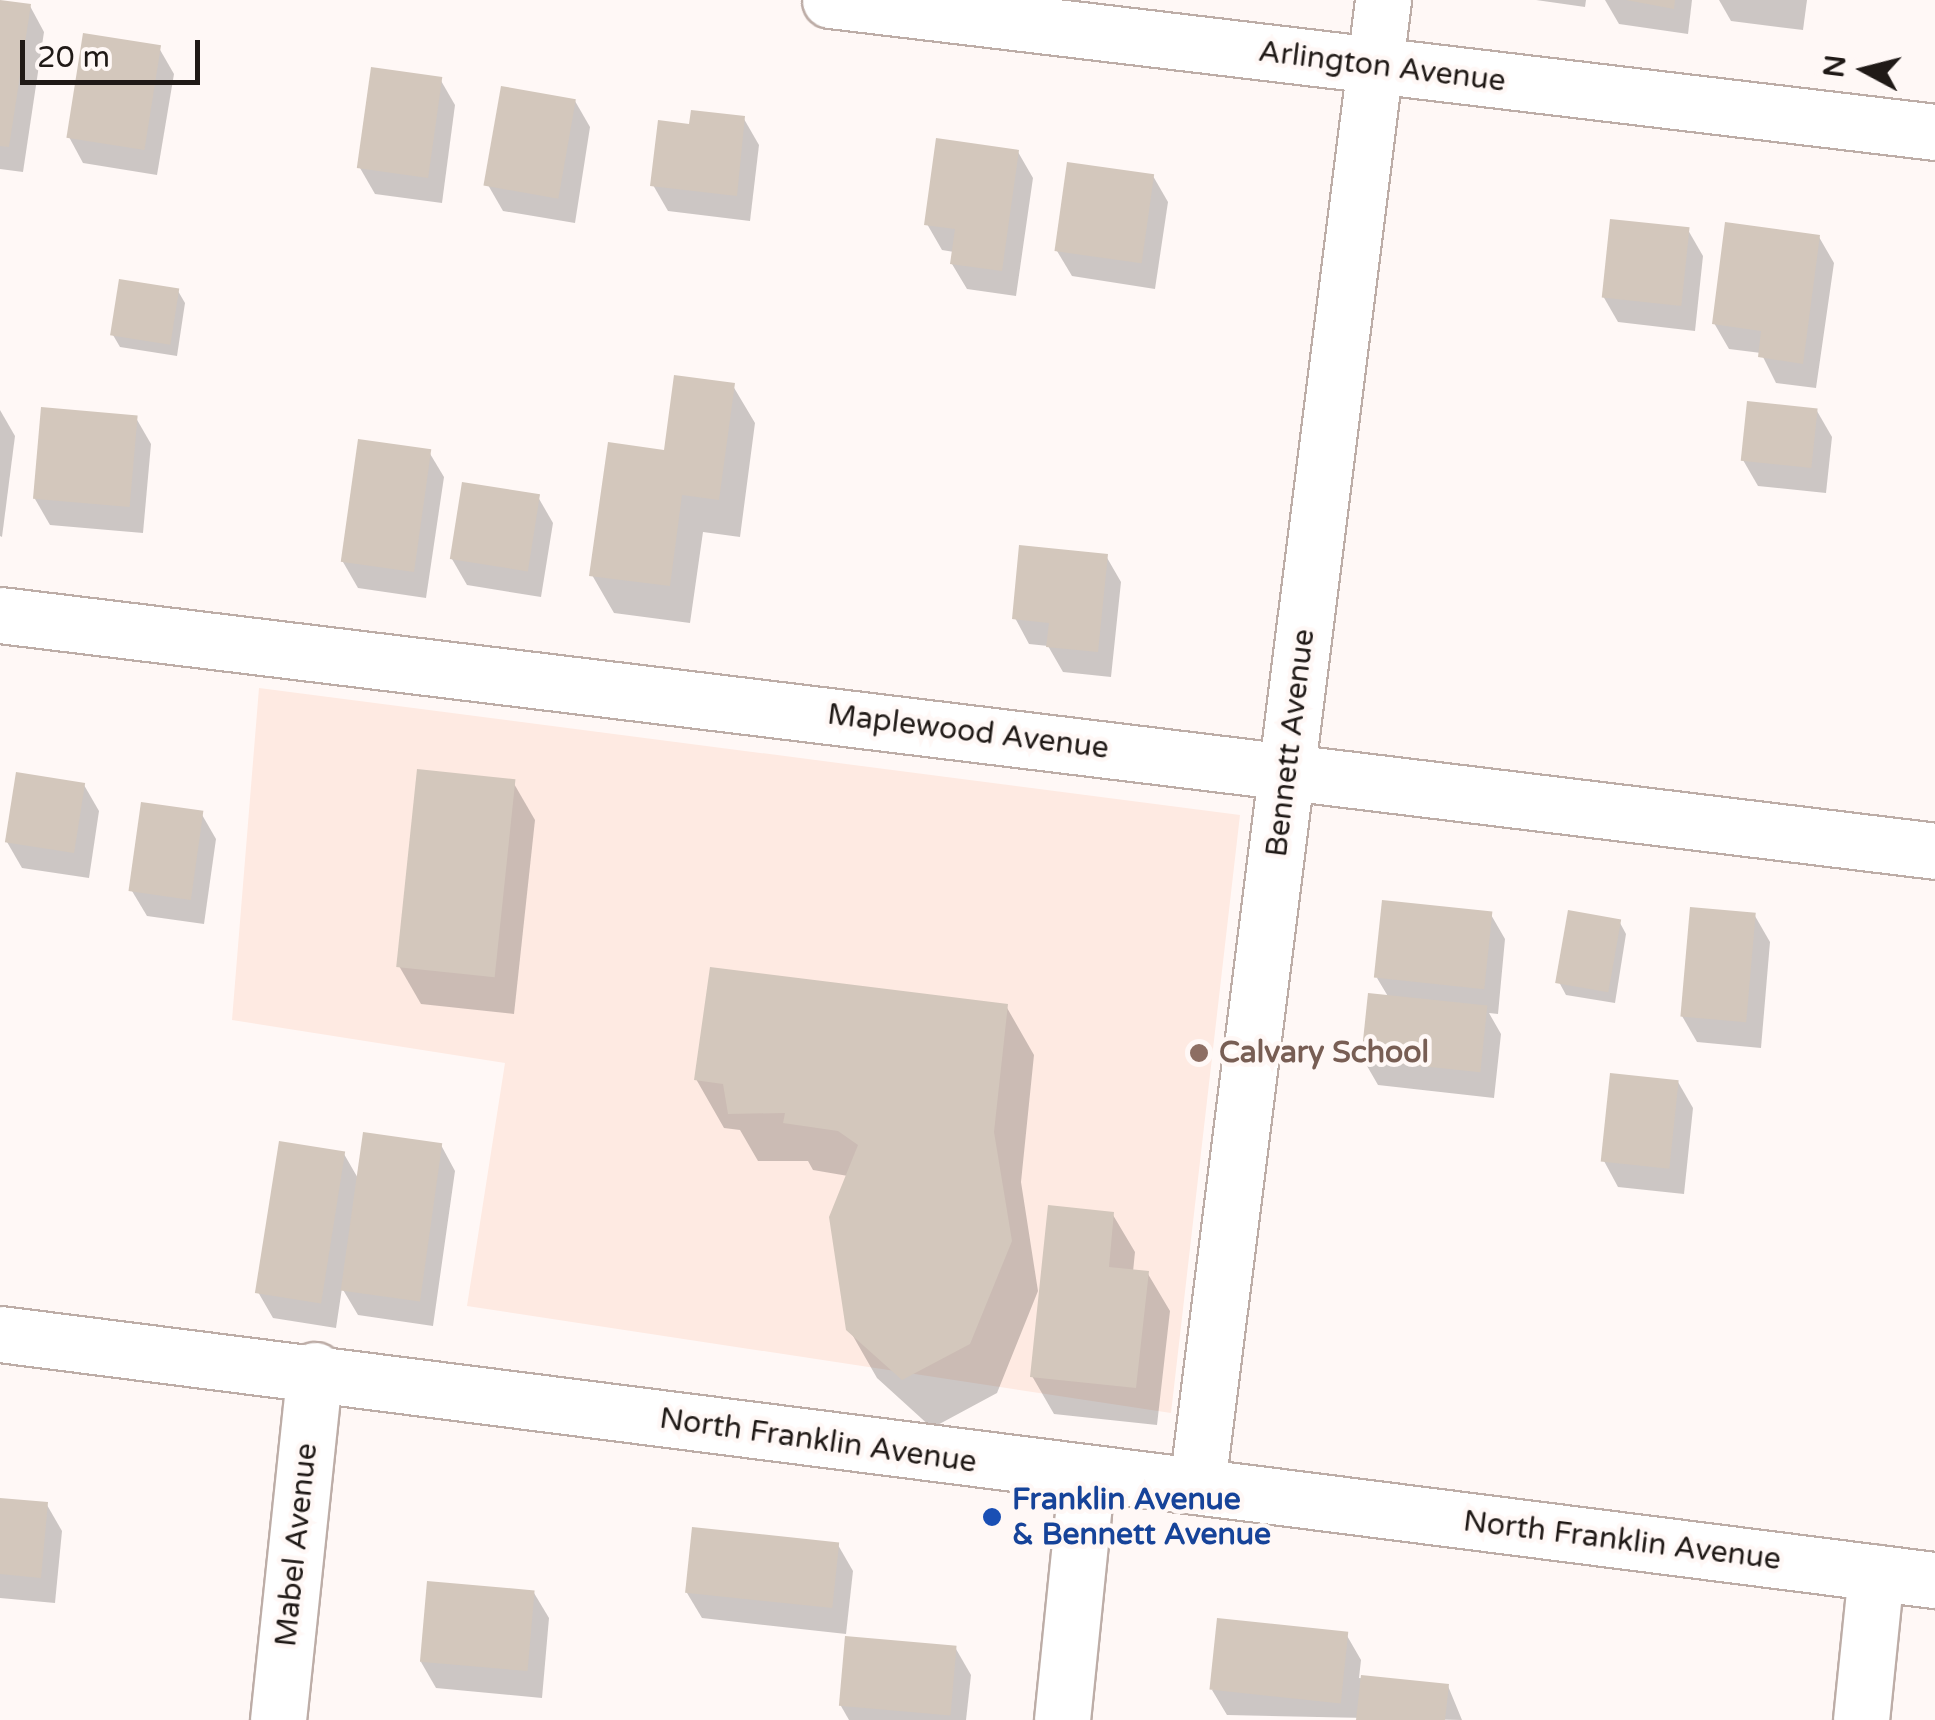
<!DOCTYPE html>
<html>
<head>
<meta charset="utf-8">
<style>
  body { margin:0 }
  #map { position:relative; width:1935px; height:1720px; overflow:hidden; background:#fff8f6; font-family:"Varela Round",sans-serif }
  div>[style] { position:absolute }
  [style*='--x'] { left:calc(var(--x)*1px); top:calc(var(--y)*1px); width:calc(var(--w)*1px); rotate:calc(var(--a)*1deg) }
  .built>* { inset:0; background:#feeae2 }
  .shadow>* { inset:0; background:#0003 }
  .building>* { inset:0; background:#d3c7bc; transform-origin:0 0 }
  .roads { filter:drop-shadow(2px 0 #bdada7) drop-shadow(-2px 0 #bdada7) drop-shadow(0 2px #bdada7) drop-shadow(0 -2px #bdada7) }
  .street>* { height:55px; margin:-27.5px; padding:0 27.5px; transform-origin:27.5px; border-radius:27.5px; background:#fff }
  .secondary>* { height:55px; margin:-27.5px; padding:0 27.5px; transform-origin:27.5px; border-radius:27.5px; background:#fff }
  .dots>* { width:28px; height:28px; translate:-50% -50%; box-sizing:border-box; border:5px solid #fff8f6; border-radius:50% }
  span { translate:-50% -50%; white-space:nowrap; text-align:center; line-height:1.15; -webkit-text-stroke:9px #fff8f6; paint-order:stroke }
  .street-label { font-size:30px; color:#201a17 }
  .education-label { font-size:30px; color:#785e54; font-weight:700 }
  .left { translate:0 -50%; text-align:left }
  .transit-label { font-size:30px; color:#164399; font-weight:700 }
  .north { position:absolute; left:1815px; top:20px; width:100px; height:100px; -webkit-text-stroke:8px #fff8f6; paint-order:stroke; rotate:277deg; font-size:28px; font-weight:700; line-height:40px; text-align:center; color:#201a17 }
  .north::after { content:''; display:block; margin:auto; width:35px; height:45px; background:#201a17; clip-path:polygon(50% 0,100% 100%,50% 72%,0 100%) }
  .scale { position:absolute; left:20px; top:40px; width:180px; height:45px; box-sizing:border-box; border:5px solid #201a17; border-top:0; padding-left:12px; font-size:30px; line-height:35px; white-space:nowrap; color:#201a17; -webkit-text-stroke:8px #fff8f6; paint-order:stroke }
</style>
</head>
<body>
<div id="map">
  <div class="built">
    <div style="clip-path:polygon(259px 688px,1240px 815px,1171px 1413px,467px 1306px,505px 1063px,232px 1020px)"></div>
  </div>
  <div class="shadow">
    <div style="clip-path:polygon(1536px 0,1586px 0,1585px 7px)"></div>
    <div style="clip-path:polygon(1605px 0,1692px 0,1688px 34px,1619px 24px)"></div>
    <div style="clip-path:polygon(1719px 0,1807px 0,1803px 30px,1731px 21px)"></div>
    <div style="clip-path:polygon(0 2px,30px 6px,44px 32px,23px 172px,0 169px)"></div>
    <div style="clip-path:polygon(159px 48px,174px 74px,157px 175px,83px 163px,69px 137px)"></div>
    <div style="clip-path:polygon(440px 79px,455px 105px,442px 203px,375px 194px,360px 168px)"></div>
    <div style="clip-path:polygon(575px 101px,590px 127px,575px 223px,503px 211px,488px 185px)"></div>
    <div style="clip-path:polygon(744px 119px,759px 145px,750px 221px,668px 211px,653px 185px,691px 127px)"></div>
    <div style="clip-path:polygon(1018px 152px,1033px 178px,1016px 296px,967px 289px,952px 264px,954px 252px,942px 250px,927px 224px)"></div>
    <div style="clip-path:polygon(1153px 176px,1168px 202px,1155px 289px,1072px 276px,1057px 251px)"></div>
    <div style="clip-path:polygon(1688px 230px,1703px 256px,1695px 331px,1618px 322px,1603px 296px)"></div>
    <div style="clip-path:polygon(1819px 237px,1834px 263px,1816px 388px,1776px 383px,1761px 353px,1729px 349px,1714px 323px)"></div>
    <div style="clip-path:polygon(178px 291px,185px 303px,177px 356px,120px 347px,113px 335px)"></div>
    <div style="clip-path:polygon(733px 386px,755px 423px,740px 537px,703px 532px,690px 623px,614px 613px,592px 575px,666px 453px)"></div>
    <div style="clip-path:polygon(0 410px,15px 436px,2px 537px,0 536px)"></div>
    <div style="clip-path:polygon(1817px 411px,1832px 437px,1826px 493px,1758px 486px,1743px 460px)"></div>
    <div style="clip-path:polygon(136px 418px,151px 444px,143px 533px,50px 525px,35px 499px)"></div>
    <div style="clip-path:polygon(429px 452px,444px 477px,426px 598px,358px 588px,343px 562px)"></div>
    <div style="clip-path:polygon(538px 497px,553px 523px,541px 597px,467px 585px,452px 559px)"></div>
    <div style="clip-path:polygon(1106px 556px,1121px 582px,1111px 677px,1063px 672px,1048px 646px,1029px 644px,1015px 618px)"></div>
    <div style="clip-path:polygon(513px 782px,535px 820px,514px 1014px,421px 1004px,399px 966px)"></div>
    <div style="clip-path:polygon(84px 785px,99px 811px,89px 878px,22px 868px,7px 842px)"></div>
    <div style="clip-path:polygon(201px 813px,216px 839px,204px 924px,147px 916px,132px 891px)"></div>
    <div style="clip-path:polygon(1490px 913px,1505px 939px,1498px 1014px,1489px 1013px,1501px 1034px,1494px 1098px,1378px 1085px,1363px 1059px,1389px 998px,1377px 978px)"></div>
    <div style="clip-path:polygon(1755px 916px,1770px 942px,1761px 1048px,1697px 1042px,1682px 1016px)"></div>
    <div style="clip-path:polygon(1619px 921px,1626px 934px,1615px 1003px,1566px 995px,1559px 982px)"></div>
    <div style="clip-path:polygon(1006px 1006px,1034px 1055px,1021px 1182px,1038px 1291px,997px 1393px,932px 1428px,877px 1378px,849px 1329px,848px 1176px,813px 1170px,808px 1161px,758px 1161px,740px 1130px,724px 1128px,696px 1079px)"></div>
    <div style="clip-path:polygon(1678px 1082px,1693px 1108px,1684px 1194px,1618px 1187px,1604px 1161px)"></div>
    <div style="clip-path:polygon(441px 1145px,455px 1171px,433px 1326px,358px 1315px,342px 1288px,336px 1328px,273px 1318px,258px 1292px,344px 1154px,359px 1180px)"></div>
    <div style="clip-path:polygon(1113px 1215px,1135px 1252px,1133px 1272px,1148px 1274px,1170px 1311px,1157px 1425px,1054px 1414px,1032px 1376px)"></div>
    <div style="clip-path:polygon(0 1500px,47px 1505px,62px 1531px,55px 1603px,0 1598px)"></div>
    <div style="clip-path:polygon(838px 1545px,853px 1571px,846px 1634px,702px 1618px,687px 1593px)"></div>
    <div style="clip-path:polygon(534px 1593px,549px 1618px,542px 1698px,436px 1688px,421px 1662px)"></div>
    <div style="clip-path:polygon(1346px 1634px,1361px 1660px,1359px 1678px,1448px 1686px,1462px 1720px,1227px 1715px,1212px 1690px)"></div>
    <div style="clip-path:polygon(956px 1649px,971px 1675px,966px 1720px,849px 1720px,841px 1706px)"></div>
  </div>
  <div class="building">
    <div style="clip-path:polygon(0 0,31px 4px,9px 147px,0 146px)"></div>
    <div style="clip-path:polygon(1626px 0,1675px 0,1674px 9px)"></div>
    <div style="left:83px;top:33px;width:79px;height:106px;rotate:9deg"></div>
    <div style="left:371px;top:67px;width:72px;height:102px;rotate:8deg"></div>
    <div style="left:501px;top:86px;width:76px;height:101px;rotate:10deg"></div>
    <div style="clip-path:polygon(691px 110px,745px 116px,737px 196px,650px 186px,658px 120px,689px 124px)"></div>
    <div style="clip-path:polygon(936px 138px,1019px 150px,1002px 271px,950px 264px,955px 229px,924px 225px)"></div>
    <div style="left:1067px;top:162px;width:88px;height:90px;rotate:8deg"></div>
    <div style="left:1610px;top:219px;width:80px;height:79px;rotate:6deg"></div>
    <div style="clip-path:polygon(1725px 222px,1820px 235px,1803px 364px,1758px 357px,1761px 331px,1712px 324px)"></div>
    <div style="left:119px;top:279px;width:61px;height:57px;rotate:9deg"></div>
    <div style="clip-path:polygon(674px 375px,735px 383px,719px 500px,682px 495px,670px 586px,589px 576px,608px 442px,664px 450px)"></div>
    <div style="left:1747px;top:401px;width:71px;height:60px;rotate:6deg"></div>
    <div style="left:41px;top:407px;width:97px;height:92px;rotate:5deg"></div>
    <div style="left:358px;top:439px;width:74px;height:124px;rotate:8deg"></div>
    <div style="left:462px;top:482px;width:79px;height:78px;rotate:9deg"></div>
    <div style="clip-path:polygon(1019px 545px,1108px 554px,1098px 652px,1046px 647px,1049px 623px,1012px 619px)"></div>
    <div style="left:417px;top:769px;width:99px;height:199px;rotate:6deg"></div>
    <div style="left:16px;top:772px;width:70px;height:71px;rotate:9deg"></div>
    <div style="left:141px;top:802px;width:63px;height:90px;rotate:8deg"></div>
    <div style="left:1382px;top:900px;width:111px;height:78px;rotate:6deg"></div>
    <div style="left:1690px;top:907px;width:66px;height:110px;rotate:5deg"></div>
    <div style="left:1568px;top:910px;width:54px;height:74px;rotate:10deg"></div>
    <div style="clip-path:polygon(710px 967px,1008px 1004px,994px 1132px,1012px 1241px,970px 1344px,902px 1380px,846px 1330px,829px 1217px,858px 1145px,838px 1131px,783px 1123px,785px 1113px,728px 1114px,723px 1084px,694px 1080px)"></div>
    <div style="left:1368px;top:993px;width:120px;height:67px;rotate:6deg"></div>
    <div style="left:1610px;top:1073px;width:69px;height:89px;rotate:6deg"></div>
    <div style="left:363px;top:1132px;width:80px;height:160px;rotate:8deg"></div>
    <div style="left:279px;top:1141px;width:67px;height:154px;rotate:9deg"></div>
    <div style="clip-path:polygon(1048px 1205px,1114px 1212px,1109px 1267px,1149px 1271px,1136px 1388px,1030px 1377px)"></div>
    <div style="clip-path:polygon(0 1498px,48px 1502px,41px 1578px,0 1574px)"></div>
    <div style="left:692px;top:1527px;width:148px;height:66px;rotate:6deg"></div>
    <div style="left:427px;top:1581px;width:108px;height:81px;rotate:5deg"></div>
    <div style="left:1217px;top:1618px;width:132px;height:72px;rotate:6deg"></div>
    <div style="left:845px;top:1636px;width:112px;height:70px;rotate:5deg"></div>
    <div style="clip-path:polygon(1361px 1675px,1449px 1684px,1445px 1720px,1356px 1720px)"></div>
  </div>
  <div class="roads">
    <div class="street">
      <div style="--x:830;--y:0;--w:1113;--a:6.81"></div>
      <div style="--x:0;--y:615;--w:1949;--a:6.95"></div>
      <div style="--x:1197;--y:1485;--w:1497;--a:-82.86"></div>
      <div style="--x:278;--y:1720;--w:352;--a:-84"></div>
      <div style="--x:1062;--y:1720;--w:246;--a:-84.2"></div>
      <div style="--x:1861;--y:1720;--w:148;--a:-84.2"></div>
    </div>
    <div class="secondary">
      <div style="--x:0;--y:1334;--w:1951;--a:7.25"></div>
    </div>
  </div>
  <div class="dots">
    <div style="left:1199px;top:1053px;background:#8d6e63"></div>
    <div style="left:992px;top:1517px;background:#1a4fb4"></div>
  </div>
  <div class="street-label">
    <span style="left:1382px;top:67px;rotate:7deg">Arlington Avenue</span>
    <span style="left:968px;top:732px;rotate:7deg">Maplewood Avenue</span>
    <span style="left:1291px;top:743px;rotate:-83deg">Bennett Avenue</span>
    <span style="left:818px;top:1441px;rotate:8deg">North Franklin Avenue</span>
    <span style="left:1622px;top:1541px;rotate:7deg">North Franklin Avenue</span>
    <span style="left:297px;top:1545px;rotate:-84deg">Mabel Avenue</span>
  </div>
  <div class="education-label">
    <span class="left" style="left:1219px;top:1053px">Calvary School</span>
  </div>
  <div class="transit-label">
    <span class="left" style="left:1012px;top:1517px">Franklin Avenue<br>&amp; Bennett Avenue</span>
  </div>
  <div class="north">N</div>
  <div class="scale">20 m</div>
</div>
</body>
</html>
